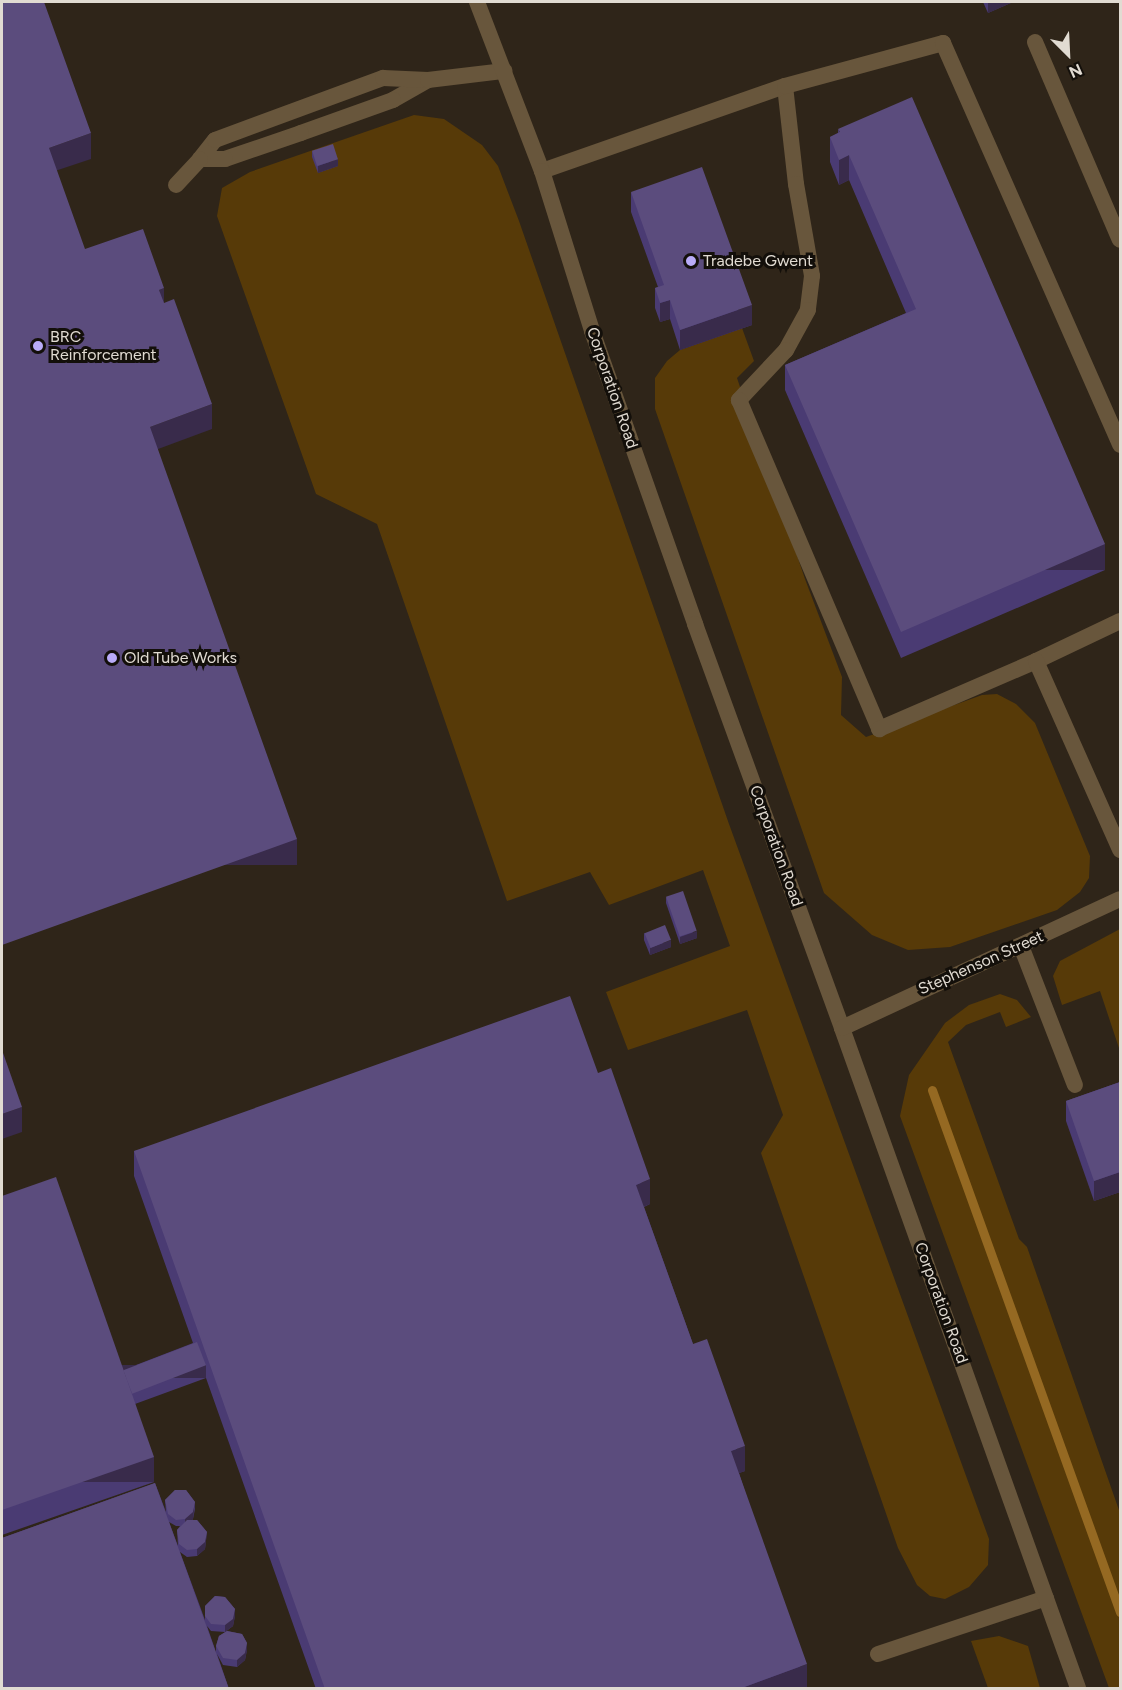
<!DOCTYPE html>
<style>
body{margin:0}
#map{position:relative;width:1122px;height:1690px;overflow:hidden;background:#2f2519;font-family:Figtree,sans-serif}
div>[style]{position:absolute}
.green>*{inset:0;background:#573a08}
.stream>*{height:9px;margin:-4.5px;padding:0 4.5px;transform-origin:4.5px;border-radius:4.5px;background:#956922}
.service>*{height:16px;margin:-8px;padding:0 8px;transform-origin:8px;border-radius:8px;background:#68563c}
.minor>*{height:16px;margin:-8px;padding:0 8px;transform-origin:8px;border-radius:8px;background:#68563c}
.tertiary>*{height:16px;margin:-8px;padding:0 8px;transform-origin:8px;border-radius:8px;background:#68563c}
.wall>*{inset:0;background:#4a3b73}
.shaded-wall>*{inset:0;background:#392b4b;transform-origin:0 0}
.building>*{inset:0;background:#5b4c7d;transform-origin:0 0}
.dots>*{width:16px;height:16px;translate:-50% -50%;box-sizing:border-box;border:3px solid #130f0a;border-radius:50%}
span{translate:-50% -50%;white-space:nowrap;text-align:center;line-height:1.15;-webkit-text-stroke:6px #130f0a;paint-order:stroke}
.poi-label{font-size:16px;color:#e1dbd2}
.left{translate:0 -50%;text-align:left}
.street-label{font-size:16px;color:#e1dbd2}
.frame{position:absolute;inset:0;border:3px solid #e1dbd2;pointer-events:none}
.north{position:absolute;left:1038px;top:24px;width:60px;height:60px;-webkit-text-stroke:4px #130f0a;paint-order:stroke;rotate:156deg;font-size:16px;font-weight:700;line-height:24px;text-align:center;color:#e1dbd2}
.north::after{content:'';display:block;margin:auto;width:21px;height:27px;background:#e1dbd2;clip-path:polygon(50% 0,100% 100%,50% 72%,0 100%)}
</style>
<div id="map">
<div class="green">
<div style="clip-path:polygon(414px 115px,444px 119px,482px 145px,498px 166px,519px 221px,729px 824px,989px 1539px,988px 1565px,969px 1587px,945px 1599px,930px 1596px,917px 1585px,898px 1548px,761px 1153px,783px 1115px,747px 1010px,628px 1050px,606px 992px,730px 946px,703px 870px,609px 905px,590px 872px,507px 901px,377px 524px,316px 494px,217px 216px,222px 188px,250px 172px)"></div>
<div style="clip-path:polygon(742px 328px,754px 361px,737px 378px,805px 579px,842px 677px,841px 715px,866px 737px,982px 695px,997px 694px,1016px 704px,1035px 723px,1090px 856px,1089px 878px,1080px 892px,1057px 910px,950px 947px,908px 950px,872px 935px,824px 893px,655px 409px,655px 378px,667px 361px,680px 350px)"></div>
<div style="clip-path:polygon(1120px 929px,1120px 1051px,1100px 991px,1062px 1005px,1053px 976px,1060px 961px)"></div>
<div style="clip-path:polygon(1000px 994px,1017px 1000px,1031px 1017px,1006px 1027px,1000px 1012px,966px 1025px,948px 1042px,1019px 1239px,1027px 1247px,1120px 1513px,1120px 1688px,1109px 1688px,900px 1116px,909px 1075px,945px 1023px,969px 1005px)"></div>
<div style="clip-path:polygon(999px 1636px,1028px 1646px,1040px 1688px,988px 1688px,971px 1641px)"></div>
</div>
<div class="stream">
<div style="left:932px;top:1090px;width:555px;rotate:70.19deg"></div>
</div>
<div class="service">
<div style="left:1035px;top:42px;width:215px;rotate:66.8deg"></div>
<div style="left:428px;top:80px;width:40px;rotate:150.3deg"></div>
<div style="left:393px;top:100px;width:98px;rotate:160.3deg"></div>
<div style="left:301px;top:133px;width:80px;rotate:161.1deg"></div>
<div style="left:225px;top:159px;width:25px;rotate:180deg"></div>
<div style="left:200px;top:159px;width:24px;rotate:-52deg"></div>
<div style="left:215px;top:140px;width:179px;rotate:-20.3deg"></div>
<div style="left:383px;top:78px;width:45px;rotate:2.5deg"></div>
<div style="left:428px;top:80px;width:77px;rotate:-6.8deg"></div>
<div style="left:785px;top:86px;width:99px;rotate:83.6deg"></div>
<div style="left:796px;top:184px;width:93px;rotate:80.1deg"></div>
<div style="left:812px;top:276px;width:34px;rotate:97deg"></div>
<div style="left:808px;top:310px;width:46px;rotate:118.8deg"></div>
<div style="left:786px;top:350px;width:69px;rotate:133.2deg"></div>
<div style="left:739px;top:400px;width:358px;rotate:66.9deg"></div>
<div style="left:879px;top:729px;width:171px;rotate:-23.4deg"></div>
<div style="left:542px;top:171px;width:257px;rotate:-19.3deg"></div>
<div style="left:785px;top:86px;width:164px;rotate:-15.2deg"></div>
<div style="left:943px;top:43px;width:439px;rotate:66.2deg"></div>
<div style="left:176px;top:185px;width:35px;rotate:-47deg"></div>
<div style="left:1120px;top:621px;width:93px;rotate:154.5deg"></div>
<div style="left:1036px;top:661px;width:207px;rotate:66deg"></div>
<div style="left:1021px;top:946px;width:149px;rotate:68.8deg"></div>
<div style="left:878px;top:1654px;width:177px;rotate:-18.4deg"></div>
</div>
<div class="minor">
<div style="left:477px;top:2px;width:181px;rotate:69deg"></div>
<div style="left:542px;top:171px;width:168px;rotate:72.6deg"></div>
<div style="left:592px;top:331px;width:311px;rotate:70.6deg"></div>
<div style="left:695px;top:624px;width:430px;rotate:70deg"></div>
</div>
<div class="tertiary">
<div style="left:1078px;top:1688px;width:701px;rotate:-109.68deg"></div>
<div style="left:842px;top:1028px;width:306px;rotate:-24.9deg"></div>
</div>
<div class="wall">
<div style="clip-path:polygon(983px 2px,1013px 2px,988px 13px)"></div>
<div style="clip-path:polygon(838px 129px,1105px 570px,901px 658px,785px 390px,785px 365px,906px 313px,849px 180px,839px 185px,830px 162px,830px 137px,838px 133px)"></div>
<div style="clip-path:polygon(312px 151px,338px 166px,318px 173px,312px 157px)"></div>
<div style="clip-path:polygon(631px 192px,752px 325px,680px 350px,670px 319px,660px 322px,655px 308px,655px 288px,658px 287px,631px 212px)"></div>
<div style="clip-path:polygon(666px 897px,697px 938px,680px 944px,666px 903px)"></div>
<div style="clip-path:polygon(644px 933px,671px 947px,650px 955px,644px 940px)"></div>
<div style="clip-path:polygon(598px 1073px,650px 1204px,644px 1207px,693px 1344px,745px 1471px,739px 1473px,807px 1689px,316px 1689px,206px 1378px,135px 1404px,154px 1482px,2px 1535px,2px 1196px,123px 1370px,193px 1343px,134px 1176px,134px 1151px)"></div>
<div style="clip-path:polygon(1120px 1082px,1120px 1192px,1094px 1201px,1066px 1121px,1066px 1101px)"></div>
<div style="clip-path:polygon(evenodd,155px 1483px,166px 1512px,165px 1500px,175px 1490px,186px 1490px,195px 1502px,195px 1509px,193px 1519px,192px 1520px,197px 1520px,207px 1532px,205px 1549px,197px 1556px,187px 1557px,180px 1552px,205px 1620px,205px 1606px,215px 1596px,225px 1597px,235px 1609px,235px 1616px,233px 1626px,225px 1632px,211px 1631px,207px 1626px,216px 1652px,216px 1646px,219px 1636px,227px 1631px,242px 1634px,247px 1643px,247px 1650px,245px 1660px,237px 1667px,223px 1665px,217px 1654px,229px 1689px,2px 1689px,2px 1538px,155px 1483px,169px 1522px,176px 1526px,180px 1526px,177px 1530px,178px 1546px,169px 1522px)"></div>
</div>
<div class="shaded-wall">
<div style="clip-path:polygon(988px 2px,1013px 2px,988px 13px)"></div>
<div style="clip-path:polygon(91px 133px,91px 159px,49px 173px,49px 148px)"></div>
<div style="clip-path:polygon(849px 155px,849px 180px,839px 185px,839px 160px)"></div>
<div style="clip-path:polygon(338px 159px,338px 166px,318px 173px,318px 166px)"></div>
<div style="clip-path:polygon(164px 288px,164px 314px,159px 290px)"></div>
<div style="clip-path:polygon(670px 300px,670px 319px,660px 322px,660px 303px)"></div>
<div style="clip-path:polygon(752px 305px,752px 325px,680px 350px,680px 330px)"></div>
<div style="clip-path:polygon(212px 404px,212px 429px,150px 452px,150px 427px)"></div>
<div style="left:1105px;top:544px;width:26px;height:222px;rotate:90deg"></div>
<div style="left:297px;top:839px;width:26px;height:313px;rotate:90deg"></div>
<div style="clip-path:polygon(697px 931px,697px 938px,680px 944px,680px 937px)"></div>
<div style="clip-path:polygon(671px 940px,671px 947px,650px 955px,650px 948px)"></div>
<div style="clip-path:polygon(22px 1107px,22px 1132px,2px 1139px,2px 1114px)"></div>
<div style="clip-path:polygon(1120px 1172px,1120px 1192px,1094px 1201px,1094px 1181px)"></div>
<div style="clip-path:polygon(650px 1179px,650px 1204px,636px 1210px,636px 1185px)"></div>
<div style="left:206px;top:1365px;width:13px;height:84px;rotate:90deg"></div>
<div style="clip-path:polygon(745px 1446px,745px 1471px,731px 1476px,731px 1451px)"></div>
<div style="left:154px;top:1457px;width:25px;height:161px;rotate:90deg"></div>
<div style="clip-path:polygon(195px 1502px,193px 1519px,185px 1526px,185px 1519px)"></div>
<div style="clip-path:polygon(207px 1532px,205px 1549px,197px 1556px,197px 1549px)"></div>
<div style="clip-path:polygon(235px 1609px,235px 1616px,233px 1626px,225px 1632px,225px 1625px)"></div>
<div style="clip-path:polygon(247px 1643px,247px 1650px,245px 1660px,237px 1667px,237px 1660px)"></div>
<div style="clip-path:polygon(807px 1664px,807px 1689px,739px 1689px)"></div>
</div>
<div class="building">
<div style="clip-path:polygon(2px 2px,44px 2px,91px 133px,49px 148px,85px 249px,143px 229px,164px 288px,159px 290px,164px 303px,174px 299px,212px 404px,150px 427px,297px 839px,2px 945px)"></div>
<div style="clip-path:polygon(912px 97px,1105px 544px,901px 632px,785px 365px,916px 309px,849px 155px,839px 160px,830px 137px,840px 132px,838px 129px)"></div>
<div style="left:333px;top:144px;width:16px;height:22px;rotate:72deg"></div>
<div style="clip-path:polygon(702px 167px,752px 305px,680px 330px,670px 300px,660px 303px,655px 288px,664px 285px,631px 192px)"></div>
<div style="left:683px;top:891px;width:42px;height:18px;rotate:71deg"></div>
<div style="left:665px;top:925px;width:16px;height:22px;rotate:68deg"></div>
<div style="clip-path:polygon(570px 996px,598px 1073px,611px 1068px,650px 1179px,636px 1185px,693px 1344px,707px 1339px,745px 1446px,731px 1451px,807px 1664px,739px 1689px,325px 1689px,134px 1151px)"></div>
<div style="clip-path:polygon(2px 1050px,22px 1107px,2px 1114px)"></div>
<div style="clip-path:polygon(1120px 1082px,1120px 1172px,1094px 1181px,1066px 1101px)"></div>
<div style="clip-path:polygon(56px 1177px,154px 1457px,2px 1510px,2px 1196px)"></div>
<div style="left:197px;top:1342px;width:25px;height:79px;rotate:69deg"></div>
<div style="clip-path:polygon(155px 1483px,229px 1689px,2px 1689px,2px 1538px)"></div>
<div style="clip-path:polygon(175px 1490px,186px 1490px,195px 1502px,193px 1512px,185px 1519px,176px 1520px,168px 1514px,165px 1500px)"></div>
<div style="clip-path:polygon(187px 1520px,197px 1520px,207px 1532px,205px 1542px,197px 1549px,187px 1550px,179px 1544px,177px 1530px)"></div>
<div style="clip-path:polygon(215px 1596px,225px 1597px,235px 1609px,233px 1619px,225px 1625px,211px 1624px,205px 1616px,205px 1606px)"></div>
<div style="clip-path:polygon(227px 1631px,242px 1634px,247px 1643px,245px 1653px,237px 1660px,223px 1658px,216px 1646px,219px 1636px)"></div>
</div>
<div class="dots">
<div style="left:691px;top:261px;background:#b9abf7"></div>
<div style="left:38px;top:346px;background:#b9abf7"></div>
<div style="left:112px;top:658px;background:#b9abf7"></div>
</div>
<div class="poi-label">
<span class="left" style="left:703px;top:261px">Tradebe Gwent</span>
<span class="left" style="left:50px;top:346px">BRC<br>Reinforcement</span>
<span class="left" style="left:124px;top:658px">Old Tube Works</span>
</div>
<div class="street-label">
<span style="left:612px;top:388px;rotate:71deg">Corporation Road</span>
<span style="left:776px;top:846px;rotate:70deg">Corporation Road</span>
<span style="left:981px;top:963px;rotate:-24deg">Stephenson Street</span>
<span style="left:941px;top:1303px;rotate:70deg">Corporation Road</span>
</div>
<div class="frame"></div>
<div class="north">N</div>
</div>
